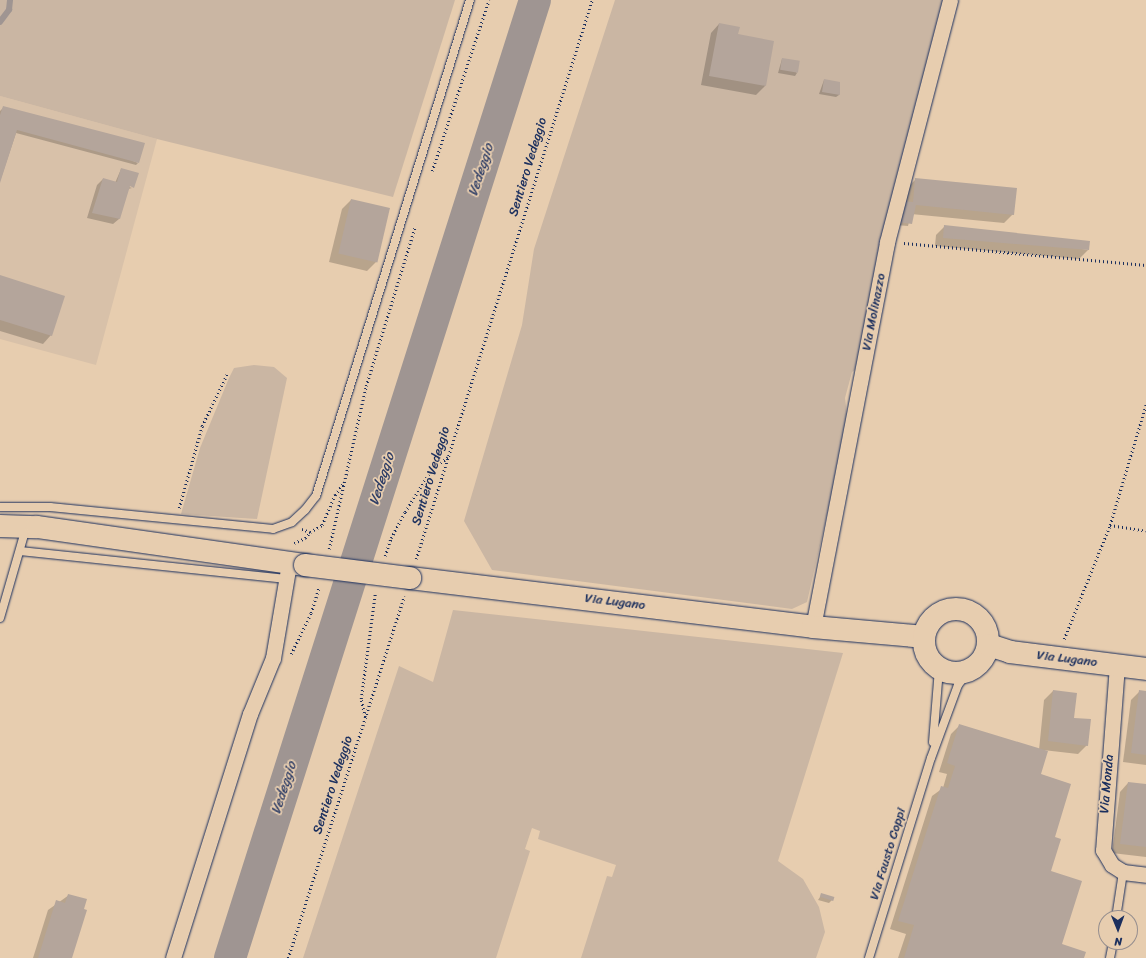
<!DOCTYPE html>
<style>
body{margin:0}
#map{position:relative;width:1146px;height:958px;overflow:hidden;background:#e7cdaf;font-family:Sriracha,sans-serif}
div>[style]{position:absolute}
.built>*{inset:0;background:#d8c1a9}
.green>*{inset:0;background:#cab6a3}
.shadow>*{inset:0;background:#0003}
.stream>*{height:5.5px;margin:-2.75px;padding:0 2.75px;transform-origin:2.75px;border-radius:2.75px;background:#9f9592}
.river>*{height:32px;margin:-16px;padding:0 16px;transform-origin:16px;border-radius:16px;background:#9f9592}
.building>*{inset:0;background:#b4a59b;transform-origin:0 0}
.path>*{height:2.5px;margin-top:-1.25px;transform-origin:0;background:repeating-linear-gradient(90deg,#1b2f5e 0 1px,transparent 0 4px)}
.roads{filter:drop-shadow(0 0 1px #1b2f5e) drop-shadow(0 0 1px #1b2f5e)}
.lane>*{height:8px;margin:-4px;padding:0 4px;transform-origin:4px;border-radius:4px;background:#e7cdaf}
.street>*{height:15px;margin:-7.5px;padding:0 7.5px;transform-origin:7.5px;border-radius:7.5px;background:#e7cdaf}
.secondary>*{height:22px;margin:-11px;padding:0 11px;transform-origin:11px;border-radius:11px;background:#e7cdaf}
.secondary>.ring{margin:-11px;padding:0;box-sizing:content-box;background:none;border:22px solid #e7cdaf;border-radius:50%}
.bridges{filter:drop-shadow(0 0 1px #1b2f5e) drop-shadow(0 0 1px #1b2f5e)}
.secondary-bridge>*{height:22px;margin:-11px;padding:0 11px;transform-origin:11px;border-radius:11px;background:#e7cdaf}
span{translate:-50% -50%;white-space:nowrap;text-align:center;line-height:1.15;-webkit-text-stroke:3.5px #e7cdaf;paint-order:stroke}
.street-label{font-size:13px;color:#1b2f5e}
.water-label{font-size:14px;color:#2f3e66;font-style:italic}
.north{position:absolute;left:1098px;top:910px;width:40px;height:40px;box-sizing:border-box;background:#e7cdaf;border:1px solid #958e8f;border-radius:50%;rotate:179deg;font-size:11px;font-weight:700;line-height:16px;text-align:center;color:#1b2f5e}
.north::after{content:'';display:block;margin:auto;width:14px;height:18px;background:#1b2f5e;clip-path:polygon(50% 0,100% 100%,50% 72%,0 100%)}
</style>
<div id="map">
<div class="built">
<div style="clip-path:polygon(0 96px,157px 139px,96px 365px,0 339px)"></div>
</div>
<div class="green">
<div style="clip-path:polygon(0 0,455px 0,393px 197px,157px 139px,0 96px)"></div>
<div style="clip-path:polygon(615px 0,944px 0,855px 370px,852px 372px,845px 398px,848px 423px,807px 602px,792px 609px,492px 570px,464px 521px,522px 325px,534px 249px)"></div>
<div style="clip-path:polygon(254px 365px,274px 367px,287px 378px,257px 519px,181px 514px,200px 448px,229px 378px,234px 368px)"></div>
<div style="clip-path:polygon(453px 610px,843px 653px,778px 861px,803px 879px,819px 907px,825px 932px,816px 958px,581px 958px,607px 876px,612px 877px,616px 865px,538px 839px,540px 831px,532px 828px,525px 849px,530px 851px,496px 958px,303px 958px,399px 666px,433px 682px)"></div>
</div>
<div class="shadow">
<div style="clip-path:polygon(719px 24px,737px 35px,773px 42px,765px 86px,756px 95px,701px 85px,711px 33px)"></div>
<div style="clip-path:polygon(782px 59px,797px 73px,795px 76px,778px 73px)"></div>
<div style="clip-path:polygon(824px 80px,839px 83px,839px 95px,836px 97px,819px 94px)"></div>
<div style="clip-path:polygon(3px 108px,138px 163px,136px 165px,16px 133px,0 181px,0 111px)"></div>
<div style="clip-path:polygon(121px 169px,129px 187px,132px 188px,128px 189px,119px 219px,113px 224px,87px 218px,97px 185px,103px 179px,115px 183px)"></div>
<div style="clip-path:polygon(916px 179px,1013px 214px,1004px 223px,911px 214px,908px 226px,896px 225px,905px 202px,907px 188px)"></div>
<div style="clip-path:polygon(351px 200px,376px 262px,367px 271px,329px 262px,342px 209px)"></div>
<div style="clip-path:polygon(945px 226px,1088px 250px,1079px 259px,935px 246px,936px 235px)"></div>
<div style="clip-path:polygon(0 276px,51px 335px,43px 344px,0 331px)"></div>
<div style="clip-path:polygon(1053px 691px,1073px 718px,1087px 745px,1078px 754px,1043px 750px,1039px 775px,1053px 838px,1050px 872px,1061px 945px,1083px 958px,898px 958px,906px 934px,890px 929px,932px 796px,943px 788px,947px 774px,939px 772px,951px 734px,960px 725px,1039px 750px,1044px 700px)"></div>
<div style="clip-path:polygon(1140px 691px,1146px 692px,1146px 765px,1123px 762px,1131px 700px)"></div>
<div style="clip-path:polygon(1128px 783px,1146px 785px,1146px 857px,1112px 853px,1120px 792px)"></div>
<div style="clip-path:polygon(822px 894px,832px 900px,829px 903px,818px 900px)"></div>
<div style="clip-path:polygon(69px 895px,71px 958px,33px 958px,48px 910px)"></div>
</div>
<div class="stream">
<div style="left:0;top:22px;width:15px;rotate:-53deg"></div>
<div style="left:9px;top:10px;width:10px;rotate:-84deg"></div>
</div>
<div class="river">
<div style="left:230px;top:958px;width:1005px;rotate:-72.34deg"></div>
</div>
<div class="building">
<div style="clip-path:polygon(719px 23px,740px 27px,738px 34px,774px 41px,766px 86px,709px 76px)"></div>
<div style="left:782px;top:58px;width:18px;height:12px;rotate:9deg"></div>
<div style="clip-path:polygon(824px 79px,840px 82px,840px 95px,822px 92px)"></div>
<div style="clip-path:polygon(3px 106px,145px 143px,139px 163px,17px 130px,0 183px,0 115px)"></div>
<div style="clip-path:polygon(121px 168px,139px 173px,134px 188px,130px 186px,120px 219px,92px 213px,103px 178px,117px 182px)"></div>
<div style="clip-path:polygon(915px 178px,1017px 188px,1014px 215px,916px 205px,912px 224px,898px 222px,902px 201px,913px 202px)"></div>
<div style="left:351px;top:199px;width:40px;height:56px;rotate:13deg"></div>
<div style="clip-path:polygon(944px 225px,1090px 241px,1089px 250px,943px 238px)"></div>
<div style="clip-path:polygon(0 275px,65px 296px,52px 336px,0 320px)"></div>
<div style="clip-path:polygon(1053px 690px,1077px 693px,1074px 718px,1091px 719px,1088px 746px,1048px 741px)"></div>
<div style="clip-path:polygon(1139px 690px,1146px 691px,1146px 755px,1131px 753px)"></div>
<div style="clip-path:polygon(959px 724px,1048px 751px,1041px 774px,1071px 784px,1055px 837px,1061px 839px,1051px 871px,1082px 881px,1062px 944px,1086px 952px,1084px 958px,904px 958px,914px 925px,898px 921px,941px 786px,948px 788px,955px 766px,947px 763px)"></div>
<div style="clip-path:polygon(1128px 782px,1146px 784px,1146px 847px,1120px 844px)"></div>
<div style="left:821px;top:893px;width:14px;height:4px;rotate:17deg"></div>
<div style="clip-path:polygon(68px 894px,87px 899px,84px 909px,87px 910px,72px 958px,38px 958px,56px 900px,65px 903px)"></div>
</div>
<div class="path">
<div style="left:432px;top:171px;width:180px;rotate:-71.6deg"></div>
<div style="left:904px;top:243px;width:243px;rotate:5.2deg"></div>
<div style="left:179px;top:508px;width:85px;rotate:-74.3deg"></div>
<div style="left:202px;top:426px;width:58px;rotate:-64.3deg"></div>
<div style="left:1110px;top:525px;width:36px;rotate:9deg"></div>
<div style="left:302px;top:529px;width:9px;rotate:21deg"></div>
<div style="left:310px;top:532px;width:14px;rotate:-30deg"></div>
<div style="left:322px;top:525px;width:33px;rotate:-67deg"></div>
<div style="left:335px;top:495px;width:16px;rotate:-55deg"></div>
<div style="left:294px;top:543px;width:12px;rotate:-24deg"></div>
<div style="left:305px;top:538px;width:8px;rotate:-50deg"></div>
<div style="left:329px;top:549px;width:167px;rotate:-77.2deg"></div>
<div style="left:366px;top:386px;width:166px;rotate:-72.9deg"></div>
<div style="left:385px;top:556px;width:19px;rotate:-72deg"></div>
<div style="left:391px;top:538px;width:30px;rotate:-62deg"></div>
<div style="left:405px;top:512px;width:49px;rotate:-58.2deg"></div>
<div style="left:431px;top:470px;width:21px;rotate:-37deg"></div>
<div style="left:416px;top:559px;width:586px;rotate:-72.52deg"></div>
<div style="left:1064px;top:639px;width:123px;rotate:-68deg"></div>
<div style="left:1110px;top:525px;width:126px;rotate:-73.4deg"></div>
<div style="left:291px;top:654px;width:46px;rotate:-64deg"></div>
<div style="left:311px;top:613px;width:27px;rotate:-73deg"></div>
<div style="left:365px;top:717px;width:18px;rotate:-103deg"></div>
<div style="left:361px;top:699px;width:106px;rotate:-82.4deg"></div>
<div style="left:288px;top:958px;width:380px;rotate:-72.2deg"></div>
</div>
<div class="roads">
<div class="lane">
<div style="left:0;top:507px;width:50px"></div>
<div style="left:50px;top:507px;width:224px;rotate:5.6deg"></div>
<div style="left:273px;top:529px;width:20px;rotate:-20deg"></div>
<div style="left:292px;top:522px;width:18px;rotate:-43deg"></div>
<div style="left:305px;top:510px;width:18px;rotate:-52deg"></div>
<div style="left:316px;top:496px;width:519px;rotate:-72.75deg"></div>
<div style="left:20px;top:551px;width:268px;rotate:6deg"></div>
<div style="left:0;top:618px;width:94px;rotate:-73.9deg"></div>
<div style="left:933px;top:742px;width:73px;rotate:-85.3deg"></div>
<div style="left:1116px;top:918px;width:47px;rotate:-81.3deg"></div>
<div style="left:869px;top:958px;width:209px;rotate:-72.8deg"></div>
<div style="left:931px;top:758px;width:78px;rotate:-69.7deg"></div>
<div style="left:958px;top:685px;width:18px;rotate:-52deg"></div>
<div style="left:1110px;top:958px;width:16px;rotate:-79deg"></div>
</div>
<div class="street">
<div style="left:813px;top:627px;width:392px;rotate:-79.1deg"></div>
<div style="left:887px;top:242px;width:250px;rotate:-75.4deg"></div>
<div style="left:1117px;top:665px;width:186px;rotate:94.3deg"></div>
<div style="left:1103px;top:850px;width:17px;rotate:59deg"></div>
<div style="left:1112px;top:865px;width:13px;rotate:32deg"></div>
<div style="left:1123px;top:872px;width:23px;rotate:7deg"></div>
<div style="left:173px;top:958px;width:256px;rotate:-72.5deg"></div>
<div style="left:250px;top:714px;width:61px;rotate:-67.7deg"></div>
<div style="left:273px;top:658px;width:96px;rotate:-80.4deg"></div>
</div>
<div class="secondary">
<div style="left:0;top:526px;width:37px;rotate:2deg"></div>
<div style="left:37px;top:527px;width:271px;rotate:8.1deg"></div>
<div style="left:410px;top:578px;width:406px;rotate:6.9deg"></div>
<div style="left:813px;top:627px;width:111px;rotate:5.1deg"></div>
<div class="ring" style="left:924px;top:609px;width:42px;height:42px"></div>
<div style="left:989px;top:645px;width:22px;rotate:18deg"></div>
<div style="left:1010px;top:652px;width:137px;rotate:7.1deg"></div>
</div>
</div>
<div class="bridges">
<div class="secondary-bridge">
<div style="left:305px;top:565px;width:106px;rotate:7.1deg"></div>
</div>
</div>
<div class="street-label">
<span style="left:528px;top:167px;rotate:-73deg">Sentiero Vedeggio</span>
<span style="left:874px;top:312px;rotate:-79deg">Via Molinazzo</span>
<span style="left:431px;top:476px;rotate:-73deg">Sentiero Vedeggio</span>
<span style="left:615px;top:602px;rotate:7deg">Via Lugano</span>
<span style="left:1067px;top:659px;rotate:7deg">Via Lugano</span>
<span style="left:1107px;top:784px;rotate:-85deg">Via Monda</span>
<span style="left:333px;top:785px;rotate:-72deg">Sentiero Vedeggio</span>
<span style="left:888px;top:854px;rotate:-73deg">Via Fausto Coppi</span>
</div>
<div class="water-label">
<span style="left:481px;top:170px;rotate:-72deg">Vedeggio</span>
<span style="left:382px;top:479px;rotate:-72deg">Vedeggio</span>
<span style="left:284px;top:788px;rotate:-72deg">Vedeggio</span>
</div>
<div class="north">N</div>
</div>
